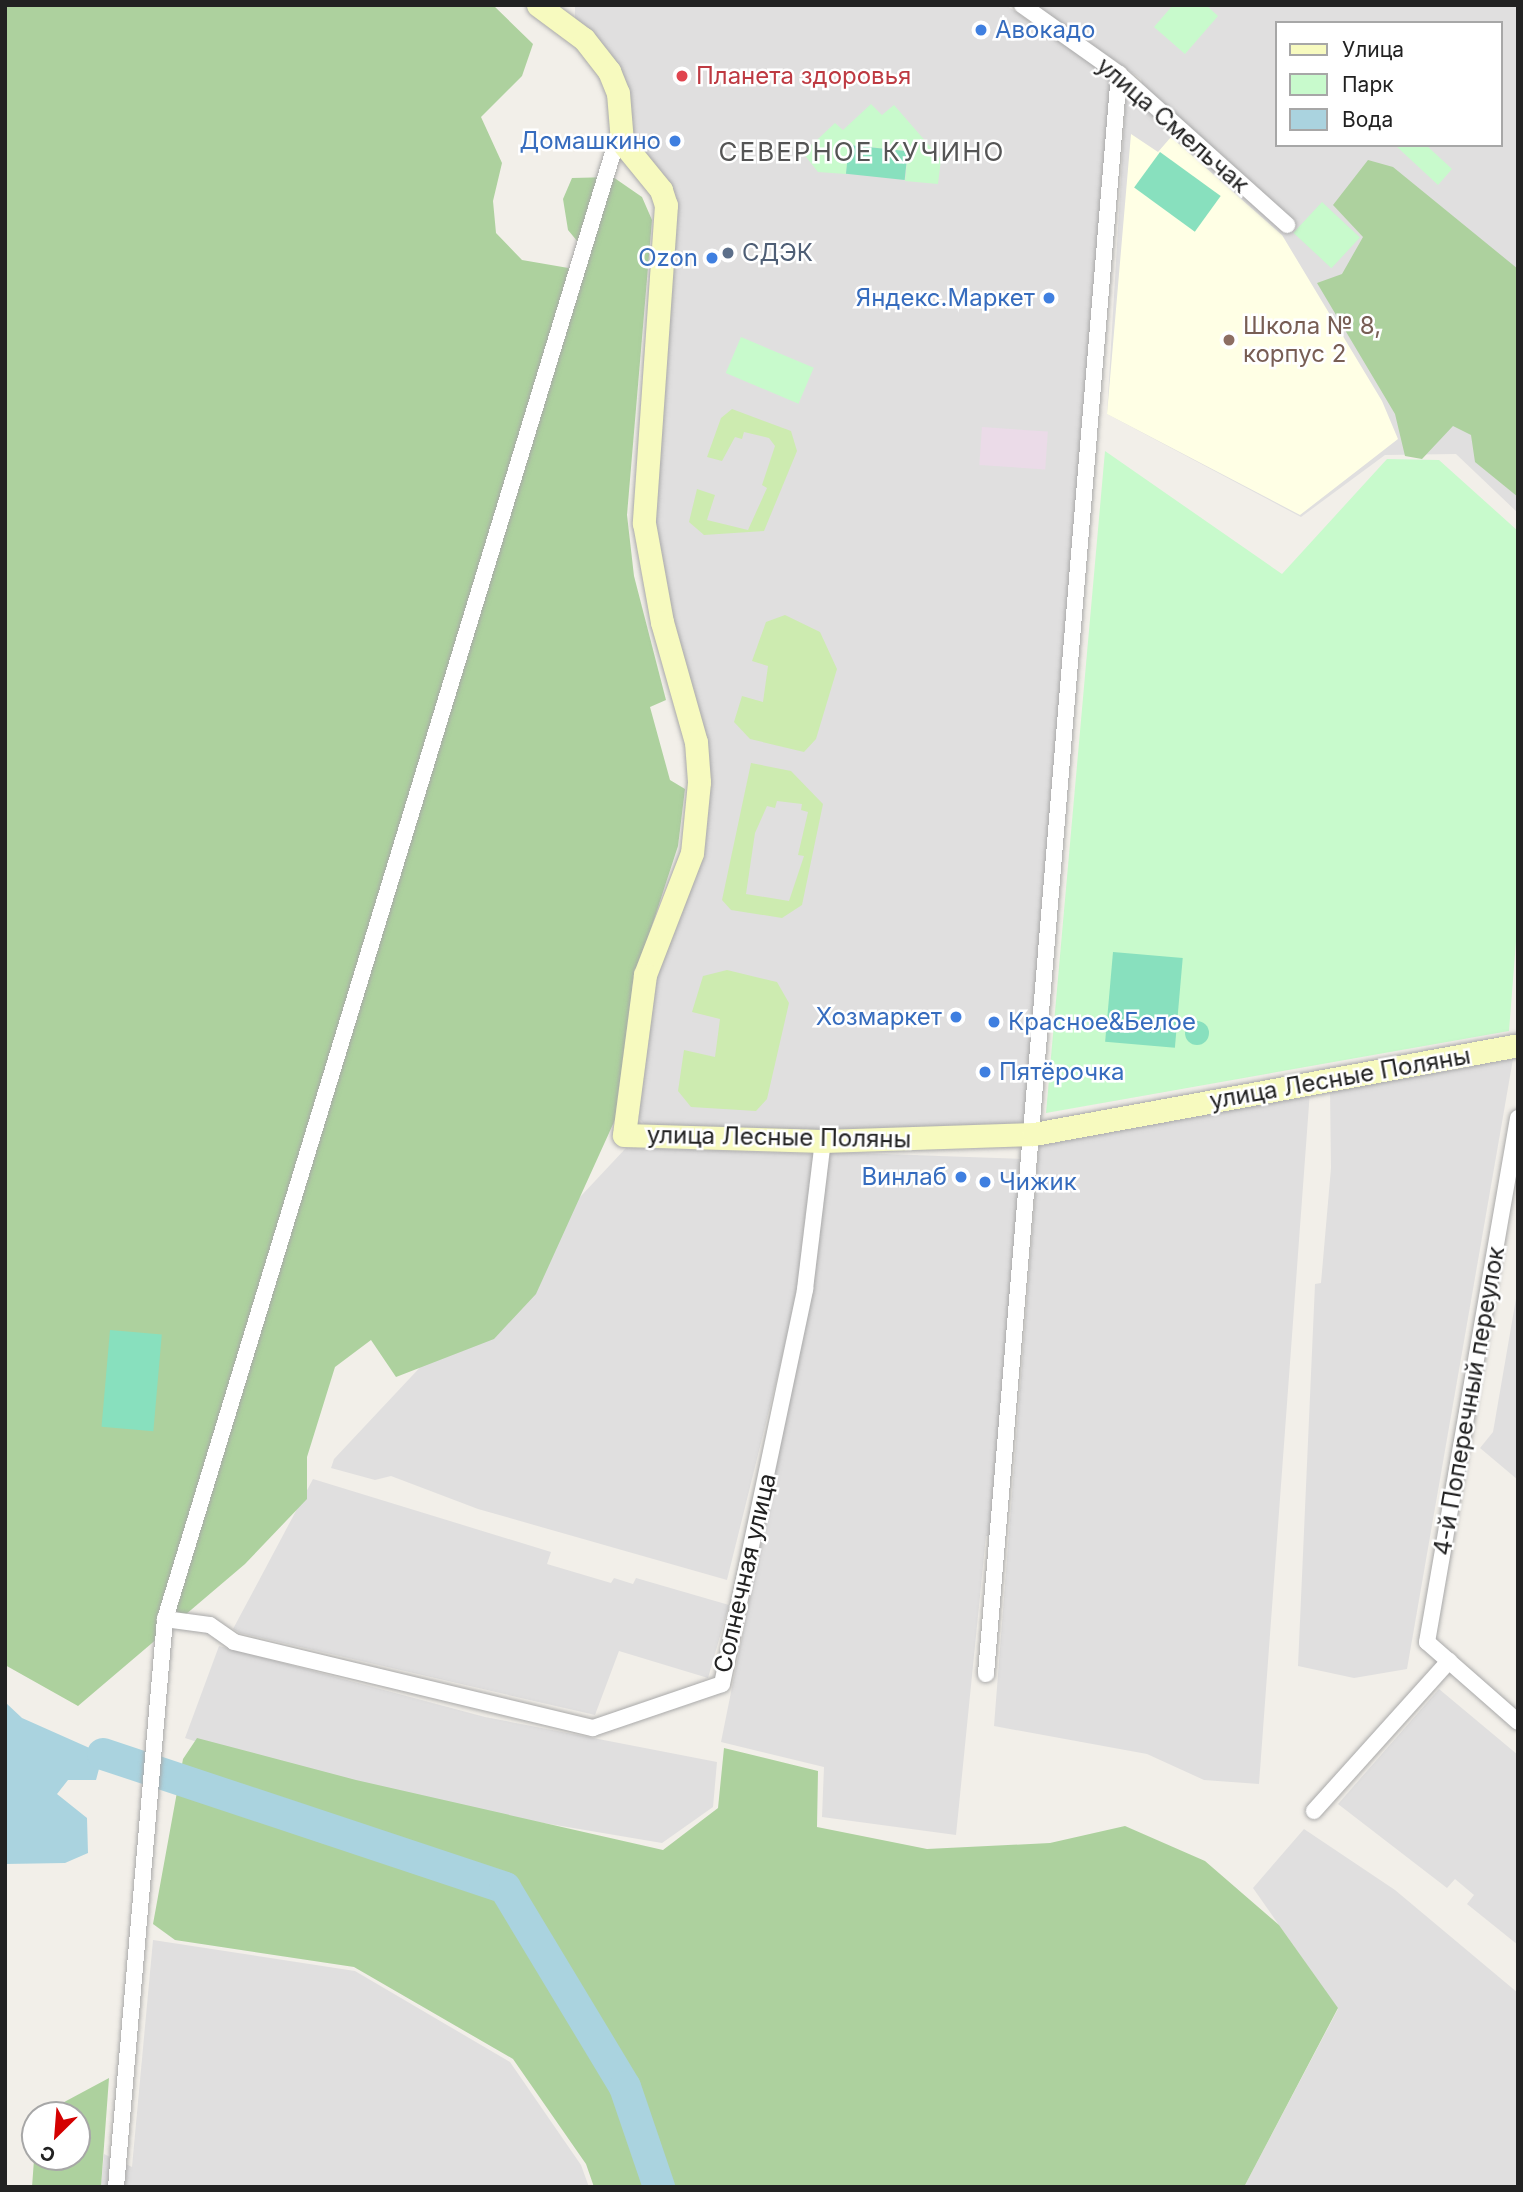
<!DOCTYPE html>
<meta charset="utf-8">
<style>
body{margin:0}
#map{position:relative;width:1523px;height:2192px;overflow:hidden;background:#f2efe9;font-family:Inter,sans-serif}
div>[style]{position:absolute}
.residential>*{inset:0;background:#e0dfdf}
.industrial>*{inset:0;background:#ebdbe8;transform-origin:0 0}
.education>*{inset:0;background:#ffffe5}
.grass>*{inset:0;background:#cdebb0}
.forest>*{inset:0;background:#add19e}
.park>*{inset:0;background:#c8facc;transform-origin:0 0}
.pitch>*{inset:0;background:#88e0be;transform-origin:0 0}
.round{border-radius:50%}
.water>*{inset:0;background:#aad3df}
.river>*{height:32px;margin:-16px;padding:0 16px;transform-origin:16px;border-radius:16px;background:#aad3df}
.roads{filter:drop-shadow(0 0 2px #a9a9a9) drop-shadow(0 0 2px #a9a9a9)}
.street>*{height:16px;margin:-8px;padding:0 8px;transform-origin:8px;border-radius:8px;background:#fff}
.secondary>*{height:23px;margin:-11.5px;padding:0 11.5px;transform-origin:11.5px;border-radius:11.5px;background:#f7fabf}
.dots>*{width:19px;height:19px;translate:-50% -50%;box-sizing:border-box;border:4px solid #fff;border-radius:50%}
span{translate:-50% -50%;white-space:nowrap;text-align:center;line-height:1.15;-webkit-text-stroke:5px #fff;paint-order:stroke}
.shop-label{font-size:24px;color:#366cbe}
.left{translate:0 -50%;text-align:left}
.right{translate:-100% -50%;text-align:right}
.health-label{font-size:24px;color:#be3a42}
.street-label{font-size:24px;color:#222}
.service-label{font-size:24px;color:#4e5e75}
.education-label{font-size:24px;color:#785e54}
.neighbourhood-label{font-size:26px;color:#555;letter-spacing:2px}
.frame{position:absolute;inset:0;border:7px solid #222;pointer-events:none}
.legend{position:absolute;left:1275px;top:21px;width:228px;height:126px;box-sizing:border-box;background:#fff;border:2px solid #a7a7a7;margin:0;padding:9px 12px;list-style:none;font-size:21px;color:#222}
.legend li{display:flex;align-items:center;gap:14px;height:35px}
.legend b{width:35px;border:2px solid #a7a7a7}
.north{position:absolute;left:21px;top:2101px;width:70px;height:70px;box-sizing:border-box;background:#fff;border:2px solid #a7a7a7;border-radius:50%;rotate:205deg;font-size:19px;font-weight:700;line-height:28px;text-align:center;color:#222}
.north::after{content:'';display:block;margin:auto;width:24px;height:32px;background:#d40000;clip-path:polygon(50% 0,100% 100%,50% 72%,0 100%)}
</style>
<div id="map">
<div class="residential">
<div style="clip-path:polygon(575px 5px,1006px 5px,1108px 75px,1112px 83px,1025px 1126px,805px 1134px,644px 1124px,637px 1116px,649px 994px,694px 874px,680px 661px,653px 540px,674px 215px,575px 17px)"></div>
<div style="clip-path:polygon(evenodd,1036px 5px,1518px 5px,1518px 513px,1456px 454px,1385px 455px,1301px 517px,1107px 414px,1126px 93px,1142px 85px,1141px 79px,1036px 5px,1276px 23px,1500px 23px,1500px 145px,1276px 145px,1276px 23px)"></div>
<div style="clip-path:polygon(1513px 1059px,1407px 1669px,1354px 1678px,1298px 1666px,1315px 1284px,1321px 1283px,1331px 1168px,1330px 1090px)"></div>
<div style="clip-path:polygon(1310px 1091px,1259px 1784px,1204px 1780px,1147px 1754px,994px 1726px,1039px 1146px)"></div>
<div style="clip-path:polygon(626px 1148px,816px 1154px,797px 1297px,727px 1580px,478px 1509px,391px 1476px,375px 1480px,331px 1468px,334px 1459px)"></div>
<div style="clip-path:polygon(828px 1152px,1023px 1159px,994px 1537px,986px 1536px,956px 1835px,822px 1817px,824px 1767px,721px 1742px,814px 1279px)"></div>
<div style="clip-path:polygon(1518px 1287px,1518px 1480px,1480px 1448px,1493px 1432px)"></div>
<div style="clip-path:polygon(313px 1479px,551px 1552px,547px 1564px,611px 1583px,614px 1578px,633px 1584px,636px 1578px,729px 1605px,708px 1678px,619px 1651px,595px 1715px,240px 1633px,233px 1629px)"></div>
<div style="clip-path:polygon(219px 1646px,485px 1717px,717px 1762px,713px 1807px,662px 1843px,467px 1810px,289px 1772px,185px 1738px)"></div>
<div style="clip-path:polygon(1439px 1689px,1518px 1755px,1518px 1945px,1467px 1904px,1474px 1895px,1455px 1879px,1447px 1888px,1338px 1804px)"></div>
<div style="clip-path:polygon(1304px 1829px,1395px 1890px,1518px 1993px,1518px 2187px,1244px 2187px,1338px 2009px,1253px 1888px)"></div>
<div style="clip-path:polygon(153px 1940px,355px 1971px,510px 2062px,581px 2165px,589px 2187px,101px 2187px,104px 2154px,132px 2167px)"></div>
</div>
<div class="industrial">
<div style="left:982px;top:427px;width:66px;height:38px;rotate:4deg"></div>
</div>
<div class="education">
<div style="clip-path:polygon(1131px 134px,1158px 152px,1171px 137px,1282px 235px,1382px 401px,1398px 439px,1300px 515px,1107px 414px)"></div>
</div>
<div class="grass">
<div style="clip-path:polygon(732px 409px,791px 431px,797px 451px,764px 531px,704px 535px,689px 522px,697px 489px,715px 495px,707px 520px,748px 530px,767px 488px,762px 485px,775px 446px,769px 438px,744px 432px,742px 439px,735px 437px,722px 461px,707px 457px,721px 418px)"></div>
<div style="clip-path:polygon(785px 615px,820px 632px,837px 669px,816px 739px,804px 752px,750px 739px,734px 722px,742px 696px,763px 702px,768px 666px,752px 661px,766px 622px)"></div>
<div style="clip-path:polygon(evenodd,751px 763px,791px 771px,823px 804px,802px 905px,782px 918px,731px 910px,722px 900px,751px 763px,777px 801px,802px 804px,801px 810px,808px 812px,798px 855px,804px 856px,789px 901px,746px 894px,755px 833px,767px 806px,775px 808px,777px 801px)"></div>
<div style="clip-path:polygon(727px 970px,777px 982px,789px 1003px,767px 1099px,756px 1111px,691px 1107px,678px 1091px,684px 1050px,715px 1057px,720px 1019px,692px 1012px,703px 976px)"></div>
</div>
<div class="forest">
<div style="clip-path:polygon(5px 5px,493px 5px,533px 44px,522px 76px,481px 117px,502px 163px,493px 201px,496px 233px,522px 260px,580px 270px,587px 253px,568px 230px,563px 199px,572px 178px,613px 177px,642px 197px,652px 220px,627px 515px,634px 576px,666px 700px,650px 707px,670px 780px,685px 789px,678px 846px,632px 987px,634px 1025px,619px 1111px,536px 1294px,494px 1339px,396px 1377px,371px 1340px,335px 1367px,307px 1457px,307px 1499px,245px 1564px,78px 1706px,5px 1665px)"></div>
<div style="clip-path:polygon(1368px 160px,1393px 167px,1518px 269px,1518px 497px,1475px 462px,1471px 435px,1453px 426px,1422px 459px,1405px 456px,1395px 414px,1317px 283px,1342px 274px,1363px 237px,1333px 205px)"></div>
<div style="clip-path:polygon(197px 1738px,356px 1780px,663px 1850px,718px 1808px,724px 1748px,818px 1771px,817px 1827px,927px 1849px,1050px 1843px,1125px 1826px,1205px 1861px,1279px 1925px,1338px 2008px,1244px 2187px,594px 2187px,586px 2164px,513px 2059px,354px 1967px,175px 1940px,153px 1924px,183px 1759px)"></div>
<div style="clip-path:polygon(109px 2078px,101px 2187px,32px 2187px,35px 2146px,35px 2157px,77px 2157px,77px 2115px,40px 2115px)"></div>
</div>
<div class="park">
<div style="clip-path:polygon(1173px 5px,1206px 5px,1218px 16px,1185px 54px,1154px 27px)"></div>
<div style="clip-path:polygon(871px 104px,882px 115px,894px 105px,941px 159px,938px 184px,905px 181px,908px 151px,849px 145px,846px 174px,818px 172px,803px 153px,835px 123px,843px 130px)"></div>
<div style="clip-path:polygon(1395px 145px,1426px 145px,1452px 169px,1438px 185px)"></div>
<div style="left:1322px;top:202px;width:52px;height:42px;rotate:43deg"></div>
<div style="left:741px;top:337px;width:79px;height:39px;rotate:23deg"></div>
<div style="clip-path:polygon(1105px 451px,1282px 574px,1387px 459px,1439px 460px,1518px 531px,1518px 916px,1509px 1031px,1046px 1113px)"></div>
</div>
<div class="pitch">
<div style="left:849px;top:145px;width:59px;height:29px;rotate:6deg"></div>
<div style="left:1160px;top:152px;width:75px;height:44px;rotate:36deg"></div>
<div style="left:1113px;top:952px;width:70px;height:90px;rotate:5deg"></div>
<div class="round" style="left:1185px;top:1021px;width:24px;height:24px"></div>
<div style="left:110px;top:1330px;width:52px;height:97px;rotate:5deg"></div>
</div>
<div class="water">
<div style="clip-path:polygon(5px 1702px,22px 1718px,103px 1754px,96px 1780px,68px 1780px,57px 1794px,87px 1818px,88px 1853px,65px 1863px,5px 1864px)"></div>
</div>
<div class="river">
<div style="left:103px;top:1754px;width:424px;rotate:18.4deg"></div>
<div style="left:505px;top:1888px;width:232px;rotate:58.9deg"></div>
<div style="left:625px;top:2087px;width:106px;rotate:71.2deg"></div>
</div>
<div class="roads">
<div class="street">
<div style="left:1022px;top:5px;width:119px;rotate:35.4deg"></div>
<div style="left:1119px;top:74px;width:226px;rotate:41.9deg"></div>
<div style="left:1518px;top:1118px;width:532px;rotate:99.85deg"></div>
<div style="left:1427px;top:1642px;width:121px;rotate:41.3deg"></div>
<div style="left:165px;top:1619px;width:45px;rotate:7.6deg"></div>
<div style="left:210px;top:1625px;width:29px;rotate:35deg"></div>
<div style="left:234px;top:1642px;width:369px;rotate:13.5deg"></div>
<div style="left:593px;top:1728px;width:136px;rotate:-18.8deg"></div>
<div style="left:722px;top:1684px;width:404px;rotate:-78.1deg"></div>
<div style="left:805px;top:1289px;width:149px;rotate:-83.1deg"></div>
<div style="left:986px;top:1674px;width:1606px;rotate:-85.25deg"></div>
<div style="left:1314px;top:1811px;width:202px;rotate:-48deg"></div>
<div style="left:116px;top:2187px;width:570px;rotate:-85.07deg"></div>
<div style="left:165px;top:1619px;width:1554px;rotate:-73.01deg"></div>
</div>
<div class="secondary">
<div style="left:538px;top:5px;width:57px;rotate:36.5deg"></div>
<div style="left:584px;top:39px;width:41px;rotate:52deg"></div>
<div style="left:609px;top:71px;width:24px;rotate:68deg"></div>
<div style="left:618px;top:93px;width:49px;rotate:85.3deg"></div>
<div style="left:622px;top:142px;width:62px;rotate:50.9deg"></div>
<div style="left:661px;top:190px;width:16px;rotate:72deg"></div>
<div style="left:666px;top:205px;width:319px;rotate:94deg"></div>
<div style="left:644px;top:523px;width:101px;rotate:79.7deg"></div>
<div style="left:662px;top:622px;width:125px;rotate:74.2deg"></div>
<div style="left:696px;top:742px;width:40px;rotate:85.7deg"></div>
<div style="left:699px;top:782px;width:71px;rotate:95.6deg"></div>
<div style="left:692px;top:853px;width:131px;rotate:111.1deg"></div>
<div style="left:645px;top:975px;width:161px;rotate:97.5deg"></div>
<div style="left:624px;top:1135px;width:199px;rotate:1.7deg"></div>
<div style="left:823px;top:1141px;width:211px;rotate:-1.9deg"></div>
<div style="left:1034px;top:1134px;width:492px;rotate:-10.4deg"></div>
</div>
</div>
<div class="dots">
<div style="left:981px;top:30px;background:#3f7fe0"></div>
<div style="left:682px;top:76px;background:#e0444e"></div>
<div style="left:675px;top:141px;background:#3f7fe0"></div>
<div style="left:728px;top:253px;background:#5c6f8a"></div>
<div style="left:712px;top:258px;background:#3f7fe0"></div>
<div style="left:1049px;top:298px;background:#3f7fe0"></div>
<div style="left:1229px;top:340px;background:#8d6e63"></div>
<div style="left:956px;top:1017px;background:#3f7fe0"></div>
<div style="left:994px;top:1022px;background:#3f7fe0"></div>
<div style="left:985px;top:1072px;background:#3f7fe0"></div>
<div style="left:961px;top:1177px;background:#3f7fe0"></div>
<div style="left:985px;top:1182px;background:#3f7fe0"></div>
</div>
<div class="shop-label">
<span class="left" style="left:995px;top:30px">Авокадо</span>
<span class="right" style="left:661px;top:141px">Домашкино</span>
<span class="right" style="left:698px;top:258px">Ozon</span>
<span class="right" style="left:1035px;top:298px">Яндекс.Маркет</span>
<span class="right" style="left:942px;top:1017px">Хозмаркет</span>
<span class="left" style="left:1008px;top:1022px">Красное&amp;Белое</span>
<span class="left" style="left:999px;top:1072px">Пятёрочка</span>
<span class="right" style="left:947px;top:1177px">Винлаб</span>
<span class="left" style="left:999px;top:1182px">Чижик</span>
</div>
<div class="health-label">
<span class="left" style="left:696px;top:76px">Планета здоровья</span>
</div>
<div class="street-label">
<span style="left:1173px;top:125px;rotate:41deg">улица Смельчак</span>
<span style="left:1340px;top:1078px;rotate:-10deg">улица Лесные Поляны</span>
<span style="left:779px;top:1137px;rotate:1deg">улица Лесные Поляны</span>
<span style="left:1469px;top:1401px;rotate:-80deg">4-й Поперечный переулок</span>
<span style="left:745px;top:1573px;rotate:-77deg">Солнечная улица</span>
</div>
<div class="service-label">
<span class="left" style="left:742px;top:253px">СДЭК</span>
</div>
<div class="education-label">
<span class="left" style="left:1243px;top:340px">Школа № 8,<br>корпус 2</span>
</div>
<div class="neighbourhood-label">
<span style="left:862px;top:152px">СЕВЕРНОЕ КУЧИНО</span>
</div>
<div class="frame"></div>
<ul class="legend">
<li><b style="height:9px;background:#f7fabf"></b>Улица</li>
<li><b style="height:19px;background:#c8facc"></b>Парк</li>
<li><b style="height:19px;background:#aad3df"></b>Вода</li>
</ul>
<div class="north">С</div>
</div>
